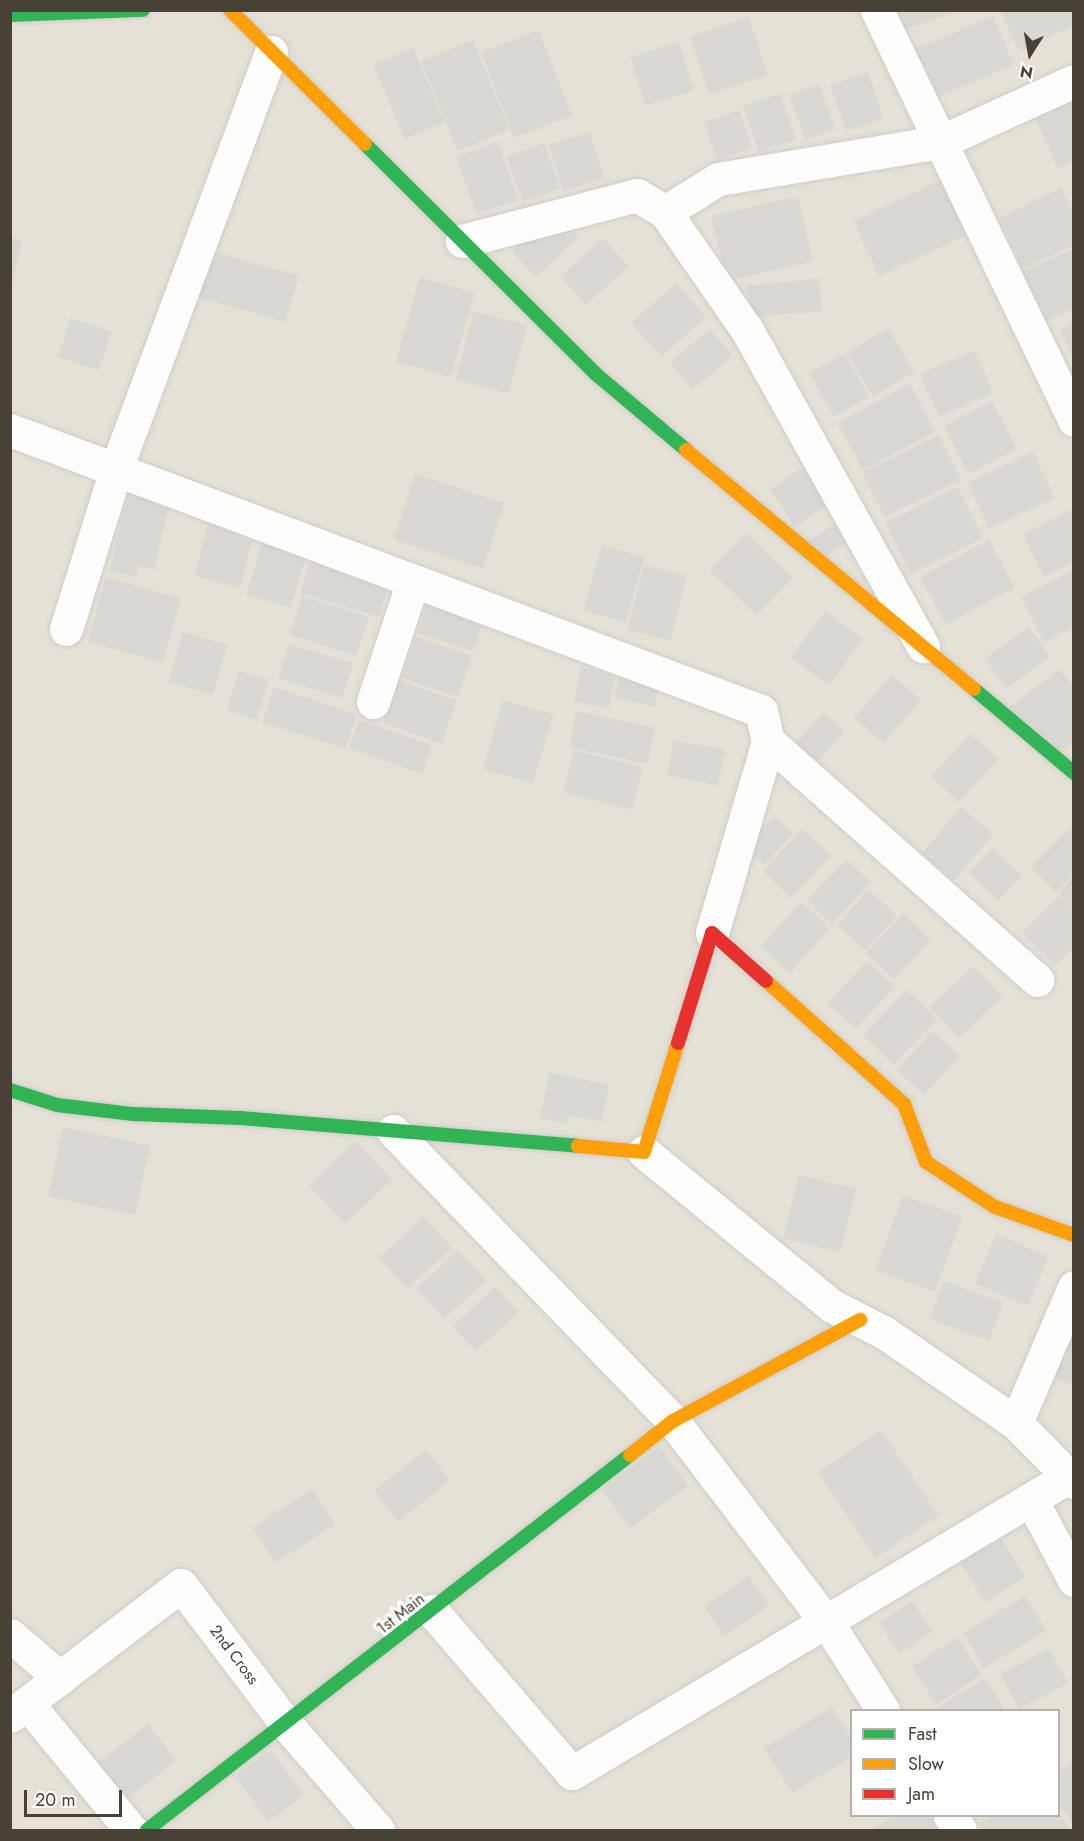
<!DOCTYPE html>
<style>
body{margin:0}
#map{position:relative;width:1084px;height:1841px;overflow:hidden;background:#f0efea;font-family:Jost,sans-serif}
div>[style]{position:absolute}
.residential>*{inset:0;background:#e5e1d7}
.building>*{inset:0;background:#dad8d2;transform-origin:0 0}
.roads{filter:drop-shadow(0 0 2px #cfcdc7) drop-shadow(0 0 2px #cfcdc7)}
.street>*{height:33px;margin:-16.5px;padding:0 16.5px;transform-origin:16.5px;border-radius:16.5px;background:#fdfdfc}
.fast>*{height:14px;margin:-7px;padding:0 7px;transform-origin:7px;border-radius:7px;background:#30b455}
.slow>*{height:14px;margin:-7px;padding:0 7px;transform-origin:7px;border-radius:7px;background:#ff9f0a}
.jam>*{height:14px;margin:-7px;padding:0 7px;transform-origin:7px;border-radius:7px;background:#e5322d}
span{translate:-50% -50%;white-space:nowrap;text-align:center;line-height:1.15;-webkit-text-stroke:6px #fff;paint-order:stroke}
.street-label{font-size:16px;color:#484135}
.frame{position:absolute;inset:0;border:12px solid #484135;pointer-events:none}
.legend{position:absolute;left:850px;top:1709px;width:210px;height:108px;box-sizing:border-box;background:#fff;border:2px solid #b6b3ae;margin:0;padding:8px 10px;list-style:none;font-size:18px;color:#484135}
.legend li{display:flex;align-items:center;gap:12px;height:30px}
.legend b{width:30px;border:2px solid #b6b3ae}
.north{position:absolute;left:1000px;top:24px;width:60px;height:60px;-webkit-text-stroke:4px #fff;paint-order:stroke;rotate:191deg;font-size:16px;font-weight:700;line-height:24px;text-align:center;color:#484135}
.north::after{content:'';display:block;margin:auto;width:21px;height:27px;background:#484135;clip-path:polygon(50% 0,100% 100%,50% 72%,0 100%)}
.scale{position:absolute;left:24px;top:1790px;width:98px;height:27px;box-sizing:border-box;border:3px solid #484135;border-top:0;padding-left:8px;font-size:18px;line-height:21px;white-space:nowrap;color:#484135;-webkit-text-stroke:4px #fff;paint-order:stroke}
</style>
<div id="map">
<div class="residential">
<div style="clip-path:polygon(evenodd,11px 11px,1073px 11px,1073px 1830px,11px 1830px,11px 11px,852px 1710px,1058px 1710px,1058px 1816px,852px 1816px,852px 1710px)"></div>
</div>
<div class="building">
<div style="clip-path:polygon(891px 10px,952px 10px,953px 13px,898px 32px)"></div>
<div style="clip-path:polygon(1000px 10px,1074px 10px,1074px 26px,1019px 51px)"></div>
<div style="left:993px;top:16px;width:53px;height:86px;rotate:67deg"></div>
<div style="left:749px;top:17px;width:61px;height:62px;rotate:72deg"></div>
<div style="left:539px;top:30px;width:92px;height:62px;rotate:69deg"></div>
<div style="left:473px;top:40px;width:97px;height:56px;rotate:68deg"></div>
<div style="left:679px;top:42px;width:51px;height:51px;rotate:73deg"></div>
<div style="left:413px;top:48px;width:81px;height:43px;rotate:67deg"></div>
<div style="left:868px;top:72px;width:49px;height:40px;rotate:71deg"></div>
<div style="left:819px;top:84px;width:48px;height:32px;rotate:70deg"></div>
<div style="left:780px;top:93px;width:49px;height:39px;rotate:71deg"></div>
<div style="clip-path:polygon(1074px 98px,1074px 160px,1058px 168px,1034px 116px)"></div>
<div style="left:739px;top:110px;width:40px;height:37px;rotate:71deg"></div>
<div style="left:590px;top:132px;width:48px;height:43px;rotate:73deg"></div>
<div style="left:498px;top:142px;width:61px;height:44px;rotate:71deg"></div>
<div style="left:544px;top:143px;width:48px;height:40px;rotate:70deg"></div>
<div style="left:943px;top:179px;width:61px;height:99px;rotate:65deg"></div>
<div style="clip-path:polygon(1061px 188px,1074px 214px,1074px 245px,1023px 269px,999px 218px)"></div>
<div style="left:798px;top:196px;width:67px;height:89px;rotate:77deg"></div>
<div style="left:555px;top:211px;width:35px;height:59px;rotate:47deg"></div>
<div style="clip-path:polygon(10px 237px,22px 240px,11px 287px,10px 287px)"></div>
<div style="left:603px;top:238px;width:38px;height:57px;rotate:48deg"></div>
<div style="clip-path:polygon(1074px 249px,1074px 308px,1041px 322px,1020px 272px)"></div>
<div style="left:211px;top:251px;width:91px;height:48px;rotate:16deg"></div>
<div style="left:420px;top:277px;width:57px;height:88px;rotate:16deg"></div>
<div style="left:819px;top:279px;width:32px;height:72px;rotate:85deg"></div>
<div style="left:676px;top:283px;width:45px;height:60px;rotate:48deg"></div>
<div style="left:474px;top:311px;width:55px;height:71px;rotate:15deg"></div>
<div style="left:71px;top:318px;width:43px;height:41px;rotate:19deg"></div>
<div style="clip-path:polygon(1074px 323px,1074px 359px,1060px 330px)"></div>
<div style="left:888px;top:328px;width:51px;height:48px;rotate:59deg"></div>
<div style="left:710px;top:329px;width:35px;height:52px;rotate:50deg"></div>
<div style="left:974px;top:350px;width:47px;height:59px;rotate:66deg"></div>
<div style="left:845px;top:353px;width:50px;height:41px;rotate:61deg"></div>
<div style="left:910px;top:384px;width:54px;height:82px;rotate:62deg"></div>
<div style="left:992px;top:401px;width:54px;height:54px;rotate:63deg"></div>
<div style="left:939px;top:435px;width:50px;height:85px;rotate:64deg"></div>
<div style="left:1033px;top:452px;width:51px;height:72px;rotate:65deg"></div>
<div style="left:803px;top:467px;width:45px;height:40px;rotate:56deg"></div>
<div style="left:415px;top:474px;width:94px;height:69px;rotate:18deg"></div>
<div style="left:958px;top:487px;width:57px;height:81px;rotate:64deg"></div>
<div style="clip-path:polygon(129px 488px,171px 498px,154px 570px,138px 566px,136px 577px,110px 571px)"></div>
<div style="clip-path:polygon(1074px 509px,1074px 562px,1044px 577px,1023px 534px)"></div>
<div style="left:839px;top:521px;width:22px;height:35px;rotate:56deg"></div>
<div style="left:209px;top:522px;width:47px;height:56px;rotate:15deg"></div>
<div style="left:746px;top:533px;width:65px;height:52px;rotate:44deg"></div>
<div style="left:989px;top:540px;width:54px;height:78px;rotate:62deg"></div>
<div style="left:262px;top:541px;width:46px;height:56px;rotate:16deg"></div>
<div style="left:602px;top:545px;width:44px;height:68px;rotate:16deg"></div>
<div style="left:313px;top:551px;width:82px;height:44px;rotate:17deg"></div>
<div style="left:644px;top:565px;width:44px;height:67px;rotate:14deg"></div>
<div style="clip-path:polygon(1074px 570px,1074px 627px,1044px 642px,1021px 597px)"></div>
<div style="left:106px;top:577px;width:78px;height:67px;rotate:16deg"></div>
<div style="left:431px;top:594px;width:58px;height:41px;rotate:18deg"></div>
<div style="left:302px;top:596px;width:70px;height:41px;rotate:17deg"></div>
<div style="left:825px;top:611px;width:47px;height:58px;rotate:36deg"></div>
<div style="left:1029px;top:627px;width:37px;height:54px;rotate:55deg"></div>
<div style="left:183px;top:632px;width:46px;height:52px;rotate:16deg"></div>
<div style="left:416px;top:637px;width:59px;height:43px;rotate:19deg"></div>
<div style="left:289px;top:644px;width:67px;height:36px;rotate:17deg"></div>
<div style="left:581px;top:667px;width:35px;height:35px;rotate:12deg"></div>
<div style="clip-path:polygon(1060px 669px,1074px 687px,1074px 742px,1059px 751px,1009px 707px)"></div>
<div style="left:239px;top:671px;width:31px;height:41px;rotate:17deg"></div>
<div style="left:892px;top:675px;width:38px;height:57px;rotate:41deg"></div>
<div style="left:619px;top:676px;width:41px;height:22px;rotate:13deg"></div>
<div style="left:398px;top:680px;width:62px;height:46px;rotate:19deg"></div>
<div style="left:274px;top:687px;width:87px;height:37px;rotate:18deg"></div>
<div style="left:503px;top:700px;width:52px;height:72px;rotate:16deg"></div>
<div style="left:577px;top:711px;width:80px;height:37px;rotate:12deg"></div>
<div style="left:823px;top:713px;width:28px;height:40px;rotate:41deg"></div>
<div style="left:359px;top:720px;width:77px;height:30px;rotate:19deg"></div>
<div style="left:971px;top:734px;width:37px;height:58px;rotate:43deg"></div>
<div style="left:674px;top:740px;width:52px;height:36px;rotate:11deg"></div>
<div style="left:574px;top:750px;width:71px;height:44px;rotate:14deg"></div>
<div style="left:961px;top:807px;width:42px;height:60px;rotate:40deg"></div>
<div style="left:774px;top:816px;width:26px;height:42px;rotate:43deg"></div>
<div style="clip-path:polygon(1071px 827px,1074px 874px,1056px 892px,1031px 867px)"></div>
<div style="left:803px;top:829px;width:39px;height:58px;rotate:44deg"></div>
<div style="left:993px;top:848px;width:40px;height:34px;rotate:44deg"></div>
<div style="left:846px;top:859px;width:34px;height:57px;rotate:43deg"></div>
<div style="clip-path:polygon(1074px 877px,1074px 906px,1059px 892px)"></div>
<div style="left:868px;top:890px;width:38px;height:47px;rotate:41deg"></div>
<div style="clip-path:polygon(1060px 895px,1074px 908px,1074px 947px,1054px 966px,1022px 933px)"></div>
<div style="left:801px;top:902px;width:39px;height:60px;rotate:42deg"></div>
<div style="left:903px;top:914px;width:38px;height:54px;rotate:43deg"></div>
<div style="left:867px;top:961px;width:38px;height:57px;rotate:43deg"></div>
<div style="left:974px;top:966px;width:42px;height:60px;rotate:47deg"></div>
<div style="left:907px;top:990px;width:42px;height:63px;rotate:44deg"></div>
<div style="left:933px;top:1031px;width:37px;height:53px;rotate:43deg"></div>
<div style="clip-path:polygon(549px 1072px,609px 1085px,602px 1122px,568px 1115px,566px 1124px,540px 1118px)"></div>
<div style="left:63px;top:1127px;width:89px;height:71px;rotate:12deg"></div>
<div style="left:355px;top:1141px;width:53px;height:64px;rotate:46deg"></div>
<div style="left:799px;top:1175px;width:59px;height:65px;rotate:14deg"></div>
<div style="left:903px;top:1195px;width:63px;height:80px;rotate:20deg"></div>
<div style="left:423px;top:1217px;width:42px;height:60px;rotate:47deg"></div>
<div style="left:996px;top:1234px;width:57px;height:54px;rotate:23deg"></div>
<div style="left:458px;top:1250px;width:41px;height:57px;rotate:47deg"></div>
<div style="left:944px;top:1281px;width:63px;height:41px;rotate:20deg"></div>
<div style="left:495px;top:1287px;width:34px;height:58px;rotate:47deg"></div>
<div style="clip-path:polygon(1060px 1327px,1074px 1332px,1074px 1385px,1044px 1374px)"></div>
<div style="left:881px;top:1430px;width:103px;height:76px;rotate:56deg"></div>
<div style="left:660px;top:1447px;width:48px;height:72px;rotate:54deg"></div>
<div style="left:426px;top:1450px;width:39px;height:66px;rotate:52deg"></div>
<div style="left:312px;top:1489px;width:42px;height:71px;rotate:57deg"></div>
<div style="left:997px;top:1532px;width:53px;height:47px;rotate:58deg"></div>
<div style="left:749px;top:1576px;width:36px;height:54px;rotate:56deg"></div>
<div style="left:1025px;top:1596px;width:41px;height:72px;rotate:59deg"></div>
<div style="left:912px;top:1601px;width:37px;height:39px;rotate:57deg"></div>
<div style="left:957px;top:1637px;width:45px;height:54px;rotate:57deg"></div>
<div style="left:1049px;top:1648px;width:40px;height:55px;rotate:62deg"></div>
<div style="clip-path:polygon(985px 1678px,1005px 1710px,934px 1710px)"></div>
<div style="clip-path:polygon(832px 1707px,852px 1739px,852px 1757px,792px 1793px,764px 1748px)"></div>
<div style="left:148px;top:1724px;width:46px;height:65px;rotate:52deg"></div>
<div style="left:271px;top:1750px;width:56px;height:44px;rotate:54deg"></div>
<div style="clip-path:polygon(1074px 1762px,1074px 1825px,1058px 1802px,1058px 1772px)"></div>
<div style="clip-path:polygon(1058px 1812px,1071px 1830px,984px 1830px,979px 1824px,992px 1816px,1058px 1816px)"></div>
<div style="clip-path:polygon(895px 1816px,929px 1816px,939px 1830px,871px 1830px)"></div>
</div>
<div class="roads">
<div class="street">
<div style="left:877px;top:10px;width:455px;rotate:64.3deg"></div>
<div style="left:665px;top:212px;width:62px;rotate:-31.9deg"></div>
<div style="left:718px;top:179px;width:225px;rotate:-9.5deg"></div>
<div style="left:940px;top:142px;width:147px;rotate:-24.5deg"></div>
<div style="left:462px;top:241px;width:181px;rotate:-14.7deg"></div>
<div style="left:637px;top:195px;width:33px;rotate:31deg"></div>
<div style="left:665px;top:212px;width:144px;rotate:55.2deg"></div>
<div style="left:747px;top:330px;width:362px;rotate:60.9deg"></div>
<div style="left:10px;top:430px;width:802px;rotate:20.51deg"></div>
<div style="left:761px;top:711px;width:31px;rotate:77deg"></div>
<div style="left:66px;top:629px;width:168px;rotate:-72.6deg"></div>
<div style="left:116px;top:469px;width:445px;rotate:-69.6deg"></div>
<div style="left:373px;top:702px;width:127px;rotate:-71.7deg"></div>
<div style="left:712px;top:933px;width:200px;rotate:-73.7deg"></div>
<div style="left:768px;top:741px;width:360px;rotate:41.6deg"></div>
<div style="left:393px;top:1131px;width:403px;rotate:46deg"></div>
<div style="left:673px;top:1421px;width:263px;rotate:52.7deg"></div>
<div style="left:832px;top:1630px;width:95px;rotate:57.5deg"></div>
<div style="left:644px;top:1152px;width:243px;rotate:39.3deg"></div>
<div style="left:832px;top:1306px;width:59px;rotate:27deg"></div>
<div style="left:885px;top:1333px;width:159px;rotate:34.5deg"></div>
<div style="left:1074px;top:1287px;width:148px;rotate:113.1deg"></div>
<div style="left:1016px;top:1423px;width:83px;rotate:45.5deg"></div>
<div style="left:1031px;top:1499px;width:92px;rotate:62deg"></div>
<div style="left:432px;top:1611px;width:214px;rotate:49.2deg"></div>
<div style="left:572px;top:1773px;width:575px;rotate:-30.84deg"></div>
<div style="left:10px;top:1635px;width:66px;rotate:40.7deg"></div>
<div style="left:27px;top:1703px;width:164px;rotate:50.7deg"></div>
<div style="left:10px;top:1716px;width:215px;rotate:-37.5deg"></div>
<div style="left:181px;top:1585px;width:176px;rotate:52.9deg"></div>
<div style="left:287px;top:1725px;width:139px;rotate:49.1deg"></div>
<div style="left:950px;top:1816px;width:17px;rotate:54deg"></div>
</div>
<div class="fast">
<div style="left:10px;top:15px;width:133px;rotate:-2.2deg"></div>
<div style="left:365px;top:144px;width:327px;rotate:44.9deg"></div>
<div style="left:597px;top:375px;width:116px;rotate:40.1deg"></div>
<div style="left:974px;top:689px;width:131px;rotate:40deg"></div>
<div style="left:10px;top:1090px;width:49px;rotate:17.7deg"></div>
<div style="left:57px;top:1105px;width:77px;rotate:6.8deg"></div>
<div style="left:133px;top:1114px;width:107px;rotate:2.1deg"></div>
<div style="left:240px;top:1118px;width:339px;rotate:4.7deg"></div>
<div style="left:147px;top:1830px;width:611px;rotate:-37.83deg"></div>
</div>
<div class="slow">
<div style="left:230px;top:10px;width:190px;rotate:44.8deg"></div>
<div style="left:686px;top:450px;width:374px;rotate:39.7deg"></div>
<div style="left:766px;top:981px;width:185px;rotate:41.7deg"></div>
<div style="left:904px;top:1104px;width:62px;rotate:69.2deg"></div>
<div style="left:926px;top:1162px;width:82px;rotate:33.1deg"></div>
<div style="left:995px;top:1207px;width:84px;rotate:19.5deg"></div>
<div style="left:578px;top:1146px;width:66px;rotate:5.2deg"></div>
<div style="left:644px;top:1152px;width:114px;rotate:-72.7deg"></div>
<div style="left:630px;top:1455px;width:55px;rotate:-38.3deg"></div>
<div style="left:673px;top:1421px;width:213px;rotate:-28.4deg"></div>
</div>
<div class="jam">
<div style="left:678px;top:1043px;width:115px;rotate:-72.8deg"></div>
<div style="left:712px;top:933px;width:72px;rotate:41.6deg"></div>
</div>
</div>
<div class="street-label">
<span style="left:401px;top:1614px;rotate:-38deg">1st Main</span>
<span style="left:234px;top:1655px;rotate:53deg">2nd Cross</span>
</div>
<div class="frame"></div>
<ul class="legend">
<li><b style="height:8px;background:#30b455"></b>Fast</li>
<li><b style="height:8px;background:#ff9f0a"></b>Slow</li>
<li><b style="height:8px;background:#e5322d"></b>Jam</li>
</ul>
<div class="north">N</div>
<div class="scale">20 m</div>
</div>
